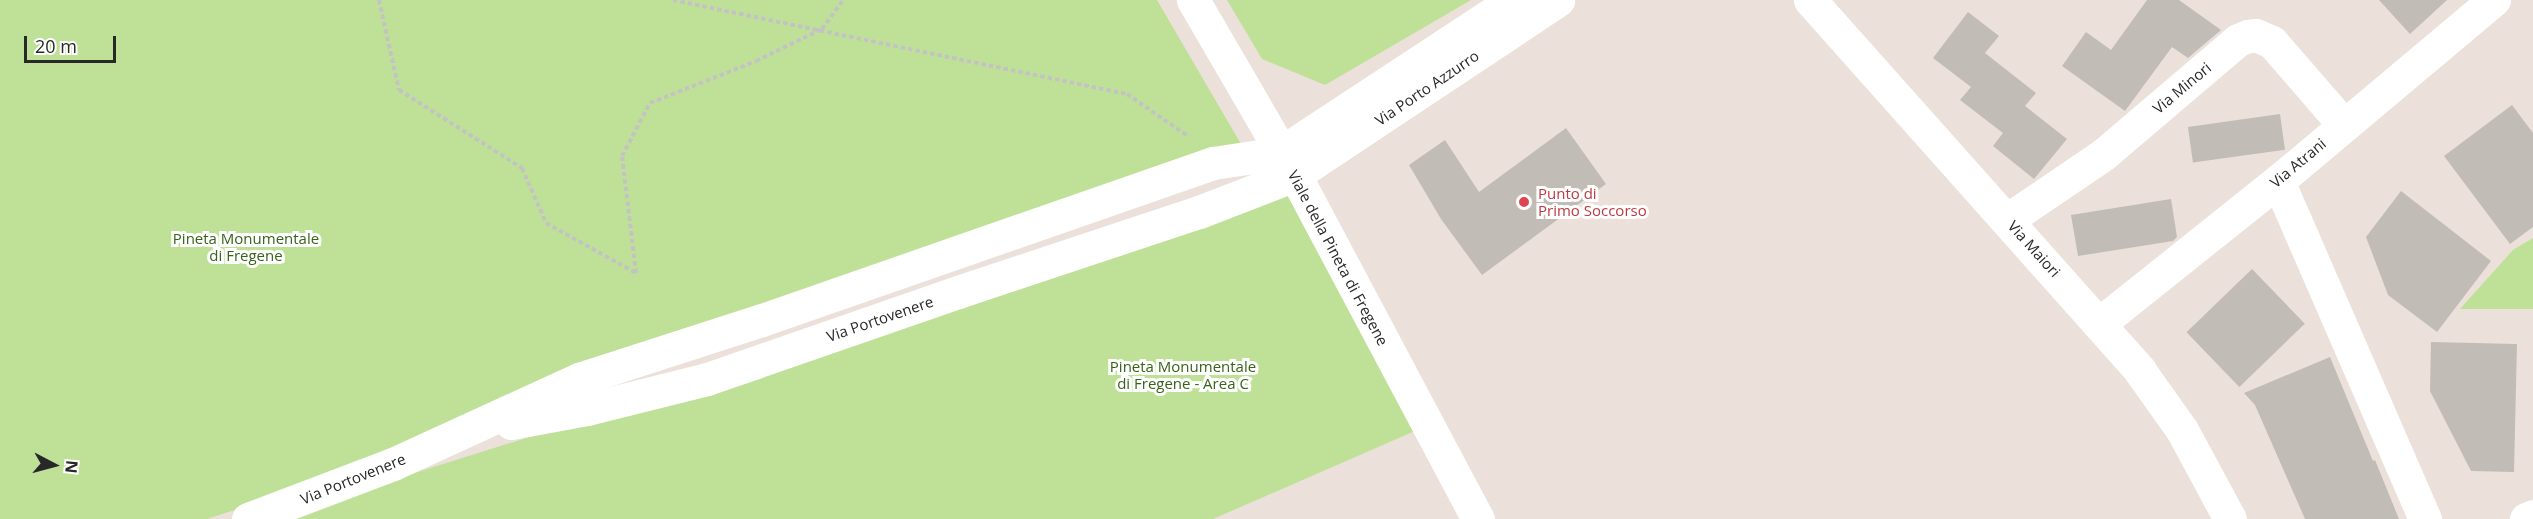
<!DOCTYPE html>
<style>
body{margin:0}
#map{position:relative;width:2533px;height:519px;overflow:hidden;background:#ebe0da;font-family:"Open Sans",sans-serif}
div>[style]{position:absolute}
.green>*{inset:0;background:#bee197}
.building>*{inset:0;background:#c2bcb6;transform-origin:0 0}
.path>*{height:4px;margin-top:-2px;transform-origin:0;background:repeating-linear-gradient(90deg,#c3c3c3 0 4.5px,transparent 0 7.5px)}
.minor>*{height:33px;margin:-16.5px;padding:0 16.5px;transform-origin:16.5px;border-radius:16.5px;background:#fff}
.dots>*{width:16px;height:16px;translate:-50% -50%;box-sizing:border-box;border:3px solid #fff;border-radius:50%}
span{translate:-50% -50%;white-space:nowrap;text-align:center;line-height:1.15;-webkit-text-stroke:6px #fff;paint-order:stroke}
.street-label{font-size:15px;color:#282828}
.health-label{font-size:15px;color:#be3a42}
.left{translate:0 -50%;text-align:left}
.park-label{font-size:15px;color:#38631a}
.north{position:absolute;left:24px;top:435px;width:60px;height:60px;-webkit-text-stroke:4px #fff;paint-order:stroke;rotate:96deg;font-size:16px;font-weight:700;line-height:24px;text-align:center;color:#282828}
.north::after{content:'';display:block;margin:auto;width:21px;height:27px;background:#282828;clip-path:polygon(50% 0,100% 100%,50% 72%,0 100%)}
.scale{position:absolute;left:24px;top:36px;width:92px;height:27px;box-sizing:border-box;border:3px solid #282828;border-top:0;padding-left:8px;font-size:18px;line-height:21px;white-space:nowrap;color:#282828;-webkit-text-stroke:4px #fff;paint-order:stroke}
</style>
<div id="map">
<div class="green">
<div style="clip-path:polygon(0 0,1157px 0,1241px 144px,305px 487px,207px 519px,0 519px)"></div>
<div style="clip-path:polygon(1227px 0,1471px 0,1325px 85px,1262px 59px)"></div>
<div style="clip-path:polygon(1294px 179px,1424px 427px,1213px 519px,268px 519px,561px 427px)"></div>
<div style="clip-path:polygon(2533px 238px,2533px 309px,2460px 309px,2513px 250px)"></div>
</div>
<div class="building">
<div style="clip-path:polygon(2147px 0,2179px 0,2221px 30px,2188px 58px,2172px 47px,2125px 111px,2062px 66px,2086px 32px,2111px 50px)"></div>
<div style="clip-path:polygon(2379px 0,2447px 0,2410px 34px)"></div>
<div style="clip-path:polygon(1968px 12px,1999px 36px,1985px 53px,2036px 93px,2025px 106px,2067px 139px,2034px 179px,1993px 146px,2003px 133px,1960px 100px,1971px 87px,1933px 58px)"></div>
<div style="clip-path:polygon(2512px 105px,2533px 133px,2533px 227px,2510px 244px,2444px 156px)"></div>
<div style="left:2280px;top:114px;width:36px;height:93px;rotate:82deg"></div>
<div style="clip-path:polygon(1566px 128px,1606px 184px,1482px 275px,1441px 219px,1409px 165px,1445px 140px,1479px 192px)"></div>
<div style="clip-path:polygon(2401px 191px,2491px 261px,2437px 332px,2388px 295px,2366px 237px)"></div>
<div style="clip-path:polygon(2171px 199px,2177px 237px,2173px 241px,2078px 256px,2071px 215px)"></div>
<div style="left:2252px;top:269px;width:76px;height:91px;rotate:46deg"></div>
<div style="clip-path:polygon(2431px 342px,2517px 344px,2514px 472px,2471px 471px,2430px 391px)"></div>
<div style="clip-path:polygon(2330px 357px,2373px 461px,2375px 460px,2399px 519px,2305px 519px,2255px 405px,2244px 393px)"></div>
</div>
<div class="path">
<div style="left:379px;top:0;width:92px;rotate:77.5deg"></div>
<div style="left:399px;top:90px;width:146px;rotate:32.4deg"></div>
<div style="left:522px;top:168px;width:60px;rotate:66.4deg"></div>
<div style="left:546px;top:223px;width:103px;rotate:29.1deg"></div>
<div style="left:636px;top:273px;width:118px;rotate:-96.8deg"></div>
<div style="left:622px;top:156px;width:60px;rotate:-62.2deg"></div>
<div style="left:650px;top:103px;width:114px;rotate:-21.6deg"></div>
<div style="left:756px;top:61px;width:73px;rotate:-25.9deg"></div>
<div style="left:822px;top:29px;width:36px;rotate:-54deg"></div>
<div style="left:673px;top:0;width:464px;rotate:11.7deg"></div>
<div style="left:1127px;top:94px;width:75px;rotate:34.7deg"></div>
</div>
<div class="minor">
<div style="left:1193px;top:0;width:203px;rotate:59.8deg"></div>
<div style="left:1295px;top:175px;width:390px;rotate:62deg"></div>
<div style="left:1810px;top:0;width:497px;rotate:48.3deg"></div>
<div style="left:2140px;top:371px;width:72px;rotate:54.6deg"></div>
<div style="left:2182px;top:430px;width:101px;rotate:61.7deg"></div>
<div style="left:2278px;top:181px;width:369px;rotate:66.5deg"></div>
<div style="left:2007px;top:220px;width:117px;rotate:-34.2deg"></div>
<div style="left:2104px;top:154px;width:176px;rotate:-40.4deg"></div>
<div style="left:2238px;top:40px;width:11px;rotate:-22deg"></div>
<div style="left:2248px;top:36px;width:8px;rotate:-7deg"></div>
<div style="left:2256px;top:35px;width:17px;rotate:24deg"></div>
<div style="left:2272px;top:42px;width:110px;rotate:49.1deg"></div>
<div style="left:2100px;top:323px;width:228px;rotate:-38.6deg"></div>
<div style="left:2278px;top:181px;width:282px;rotate:-40deg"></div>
<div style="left:511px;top:423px;width:77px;rotate:-10.4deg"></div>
<div style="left:587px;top:409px;width:124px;rotate:-14deg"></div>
<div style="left:707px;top:379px;width:266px;rotate:-19.1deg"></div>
<div style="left:958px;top:292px;width:254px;rotate:-18.4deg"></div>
<div style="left:1199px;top:212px;width:103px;rotate:-21.1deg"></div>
<div style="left:1295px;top:175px;width:316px;rotate:-33.6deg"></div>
<div style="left:248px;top:519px;width:155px;rotate:-20.8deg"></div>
<div style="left:393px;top:464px;width:205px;rotate:-24.6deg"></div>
<div style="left:579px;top:379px;width:192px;rotate:-17.9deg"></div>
<div style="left:762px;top:320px;width:478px;rotate:-19.2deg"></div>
<div style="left:1213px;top:163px;width:68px;rotate:-8.5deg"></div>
<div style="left:1280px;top:153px;width:279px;rotate:-33.3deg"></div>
<div style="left:2526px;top:519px;width:8px;rotate:-23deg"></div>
</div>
<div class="dots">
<div style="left:1524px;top:202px;background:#e0444e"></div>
</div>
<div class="street-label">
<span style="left:1427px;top:88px;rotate:-34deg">Via Porto Azzurro</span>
<span style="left:2182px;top:88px;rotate:-40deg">Via Minori</span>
<span style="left:2298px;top:163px;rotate:-40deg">Via Atrani</span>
<span style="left:2034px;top:249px;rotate:48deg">Via Maiori</span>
<span style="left:1338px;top:258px;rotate:62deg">Viale della Pineta di Fregene</span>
<span style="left:880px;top:319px;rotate:-19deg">Via Portovenere</span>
<span style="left:353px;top:479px;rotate:-22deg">Via Portovenere</span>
</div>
<div class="health-label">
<span class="left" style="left:1538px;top:202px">Punto di<br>Primo Soccorso</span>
</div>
<div class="park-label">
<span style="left:246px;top:247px">Pineta Monumentale<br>di Fregene</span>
<span style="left:1183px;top:375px">Pineta Monumentale<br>di Fregene - Area C</span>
</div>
<div class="north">N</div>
<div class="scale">20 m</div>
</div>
